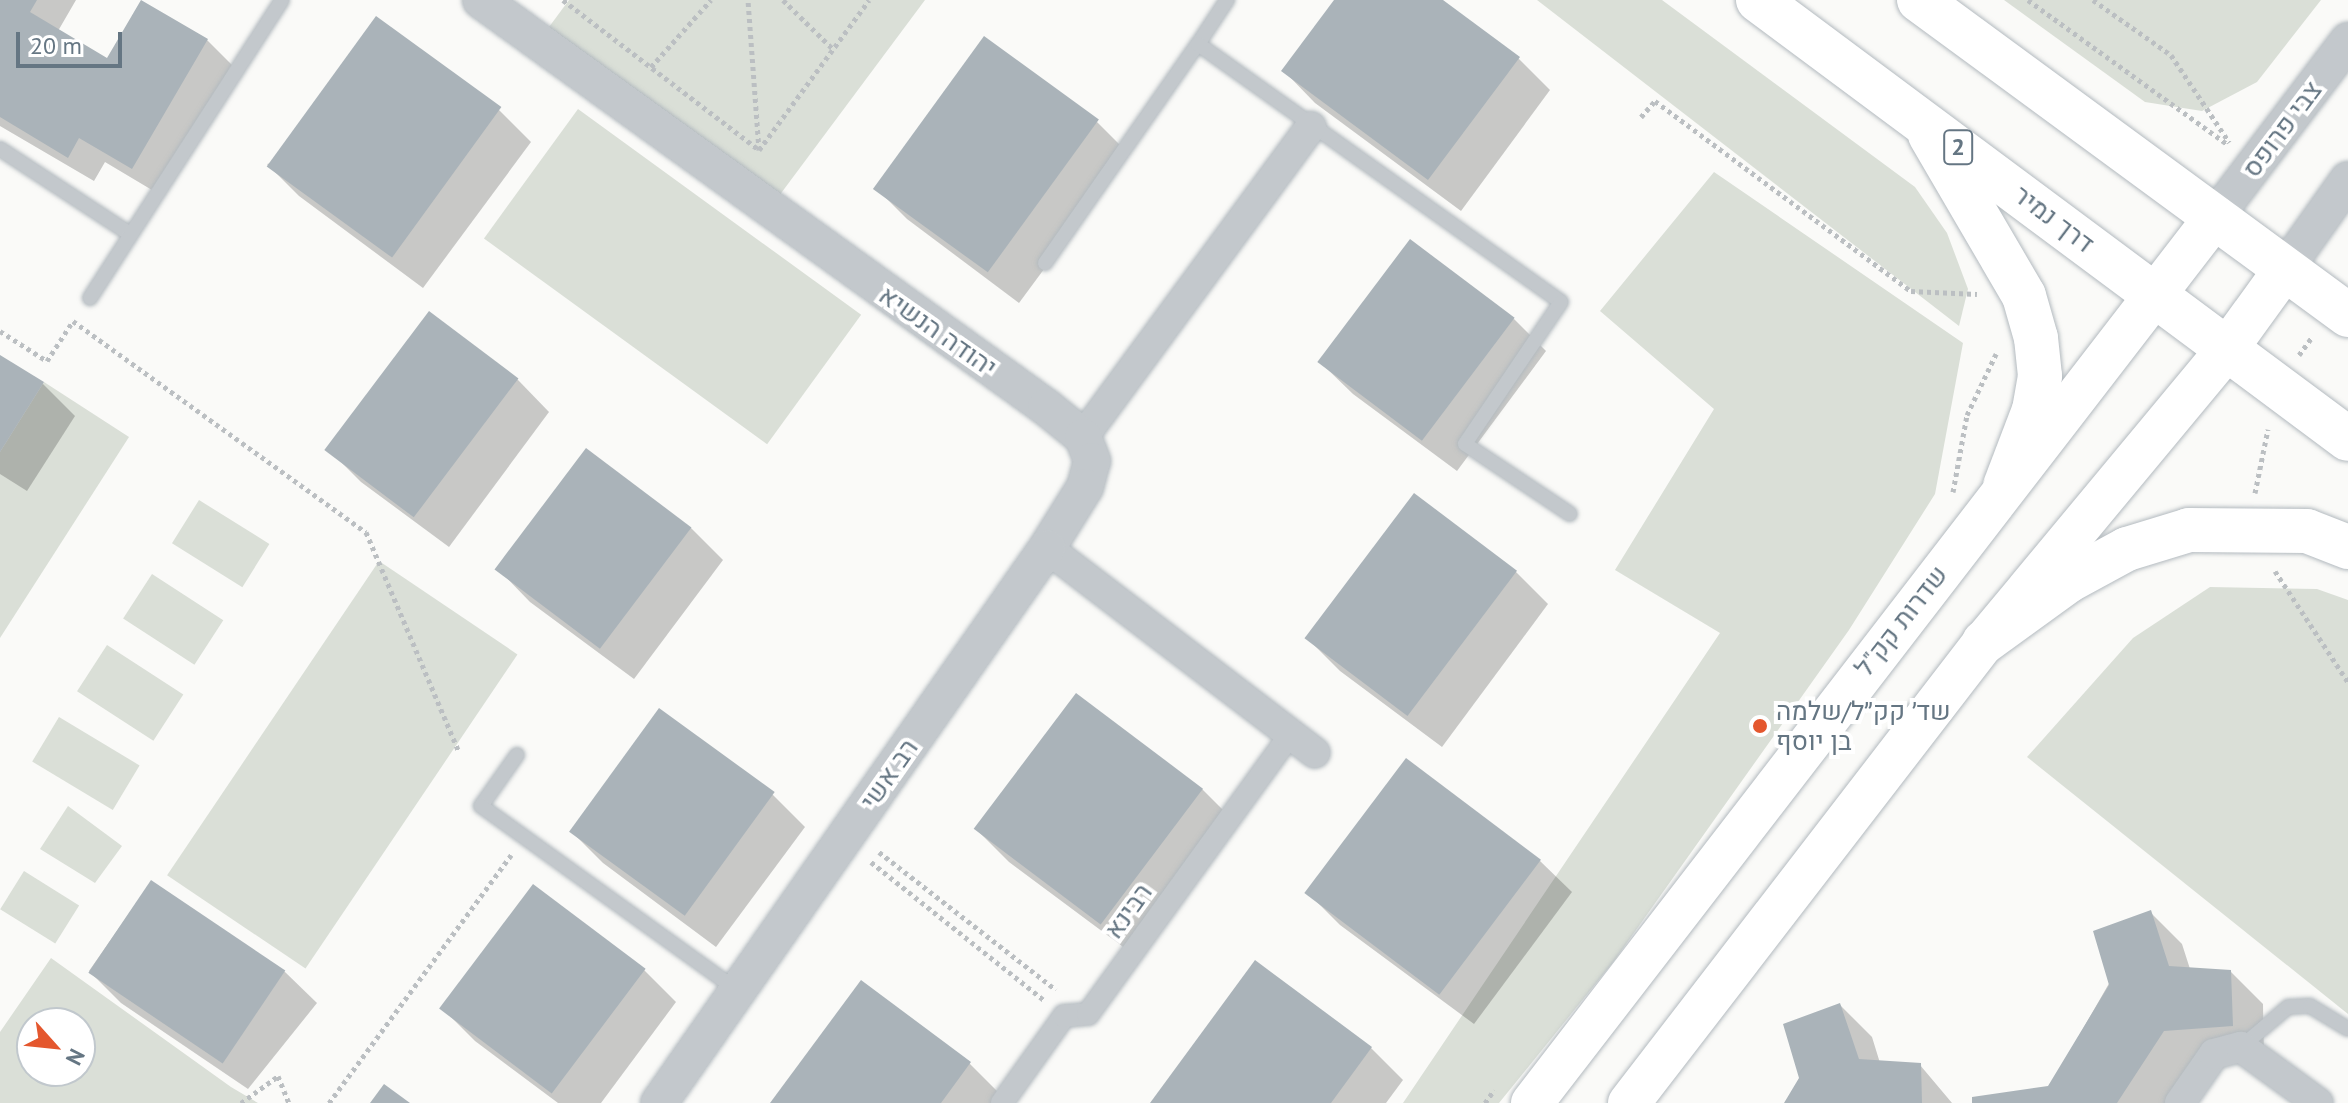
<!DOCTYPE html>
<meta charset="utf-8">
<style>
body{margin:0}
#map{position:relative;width:2348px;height:1103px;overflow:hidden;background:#fafaf8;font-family:"PT Sans",Heebo,sans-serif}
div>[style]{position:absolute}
.green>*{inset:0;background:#dadfd7;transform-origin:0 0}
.shadow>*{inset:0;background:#0003}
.building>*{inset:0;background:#aab3b9;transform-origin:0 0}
.path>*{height:5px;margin-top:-2.5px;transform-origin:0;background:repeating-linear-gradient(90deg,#bbbfc2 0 4px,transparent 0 8px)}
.roads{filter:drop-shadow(0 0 2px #b3babf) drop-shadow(0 0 2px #b3babf)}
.service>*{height:14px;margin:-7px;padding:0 7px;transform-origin:7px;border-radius:7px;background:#c3c8cc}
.pedestrian>*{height:22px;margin:-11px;padding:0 11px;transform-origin:11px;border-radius:11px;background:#c3c8cc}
.minor>*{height:30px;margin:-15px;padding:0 15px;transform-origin:15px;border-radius:15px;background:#c3c8cc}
.tertiary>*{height:36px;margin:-18px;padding:0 18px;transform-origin:18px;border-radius:18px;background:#c3c8cc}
.secondary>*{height:42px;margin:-21px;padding:0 21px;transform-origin:21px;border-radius:21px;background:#fff}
.trunk>*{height:44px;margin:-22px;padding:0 22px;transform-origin:22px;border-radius:22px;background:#fff}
.dots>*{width:22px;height:22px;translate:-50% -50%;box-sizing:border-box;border:4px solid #fff;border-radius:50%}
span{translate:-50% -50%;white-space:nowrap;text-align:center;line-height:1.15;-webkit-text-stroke:8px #fff;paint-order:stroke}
.shield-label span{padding:2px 6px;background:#fff;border:2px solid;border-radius:6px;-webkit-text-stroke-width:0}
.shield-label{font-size:24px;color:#657683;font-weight:700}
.street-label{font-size:26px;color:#657683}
.poi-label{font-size:26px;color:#657683}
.left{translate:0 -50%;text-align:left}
.north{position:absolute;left:16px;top:1007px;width:80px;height:80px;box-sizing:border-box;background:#fff;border:2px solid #c1c8cd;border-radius:50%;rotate:117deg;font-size:22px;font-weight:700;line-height:32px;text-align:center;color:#657683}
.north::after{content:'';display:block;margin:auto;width:28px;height:36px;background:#e4572e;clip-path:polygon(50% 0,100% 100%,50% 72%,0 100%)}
.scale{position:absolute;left:16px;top:32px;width:106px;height:36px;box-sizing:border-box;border:4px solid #657683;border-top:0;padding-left:10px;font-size:24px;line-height:28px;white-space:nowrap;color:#657683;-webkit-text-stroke:6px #fff;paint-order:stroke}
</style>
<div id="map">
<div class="green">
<div style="clip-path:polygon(569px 0,925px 0,776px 200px,549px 27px)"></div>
<div style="clip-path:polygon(1537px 0,1662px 0,1915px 187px,1947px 233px,1968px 289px,1959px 326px)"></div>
<div style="clip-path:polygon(2004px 0,2321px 0,2257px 82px,2202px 111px,2145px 102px)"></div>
<div style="left:578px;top:109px;width:350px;height:160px;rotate:36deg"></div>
<div style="clip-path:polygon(1714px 172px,1963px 343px,1935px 494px,1849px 630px,1614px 961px,1499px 1103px,1403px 1103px,1720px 633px,1615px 570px,1714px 409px,1600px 311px)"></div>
<div style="clip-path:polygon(44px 382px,129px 437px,0 638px,0 452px)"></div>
<div style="left:199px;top:500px;width:83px;height:51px;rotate:32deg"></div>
<div style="left:379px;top:561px;width:167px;height:379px;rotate:34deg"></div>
<div style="left:152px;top:574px;width:85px;height:53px;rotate:33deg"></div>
<div style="clip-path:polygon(2210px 587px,2317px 589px,2348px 600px,2348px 1014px,2027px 757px,2133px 638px)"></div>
<div style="left:107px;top:645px;width:91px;height:55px;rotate:33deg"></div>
<div style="left:59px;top:717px;width:94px;height:52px;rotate:31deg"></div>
<div style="clip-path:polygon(68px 806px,122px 846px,95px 883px,40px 849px)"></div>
<div style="left:24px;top:871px;width:65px;height:45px;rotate:32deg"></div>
<div style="clip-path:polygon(evenodd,51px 958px,231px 1087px,258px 1103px,0 1103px,0 1032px,51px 958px,32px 1023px,80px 1023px,80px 1071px,32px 1071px,32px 1023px)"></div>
</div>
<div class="shadow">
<div style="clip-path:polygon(0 0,76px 0,58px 31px,107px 60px,207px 40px,232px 65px,157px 193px,105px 162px,94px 181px,0 126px)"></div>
<div style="clip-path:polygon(1336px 0,1440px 0,1518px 58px,1550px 90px,1461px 211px,1315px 103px,1284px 71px)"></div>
<div style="clip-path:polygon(499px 110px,531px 142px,423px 288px,299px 196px,267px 164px)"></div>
<div style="clip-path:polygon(1097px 122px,1129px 154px,1019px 303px,907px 219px,875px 187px)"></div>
<div style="clip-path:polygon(429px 314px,518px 380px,549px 412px,449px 547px,361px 482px,329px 450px)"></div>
<div style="clip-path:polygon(1514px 319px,1546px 351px,1457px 471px,1353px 394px,1321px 363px)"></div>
<div style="clip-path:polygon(0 357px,43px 384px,75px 416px,27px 491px,0 474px)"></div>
<div style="clip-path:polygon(1414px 496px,1516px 572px,1548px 604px,1442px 747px,1340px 671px,1308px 639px)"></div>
<div style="clip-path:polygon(691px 528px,723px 560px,634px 679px,530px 602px,499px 570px)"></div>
<div style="clip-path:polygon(659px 711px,773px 795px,805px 827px,716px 947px,603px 863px,571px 831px)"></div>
<div style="clip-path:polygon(1202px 789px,1234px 821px,1134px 955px,1009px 862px,977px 830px)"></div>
<div style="clip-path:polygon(1540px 861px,1572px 892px,1474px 1024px,1340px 925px,1308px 893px)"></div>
<div style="clip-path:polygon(151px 882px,285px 972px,317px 1003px,248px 1089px,121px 1003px,89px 971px)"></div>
<div style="clip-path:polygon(2150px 912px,2182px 944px,2190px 969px,2231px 972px,2263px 1004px,2264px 1057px,2196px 1062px,2169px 1103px,1974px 1103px,2049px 1088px)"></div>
<div style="clip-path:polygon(644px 970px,676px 1002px,601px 1103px,558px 1103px,475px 1041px,443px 1009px)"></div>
<div style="clip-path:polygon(861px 983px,970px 1064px,1002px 1096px,996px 1103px,773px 1103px)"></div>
<div style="clip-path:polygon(1840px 1005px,1872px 1037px,1880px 1063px,1920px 1065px,1952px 1103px,1786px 1103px)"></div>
<div style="clip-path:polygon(1371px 1048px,1403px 1080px,1386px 1103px,1153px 1103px)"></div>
</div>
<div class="building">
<div style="clip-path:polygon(0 0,37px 0,30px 12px,107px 58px,141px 0,208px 39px,132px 169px,79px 138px,68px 158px,0 117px)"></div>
<div style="clip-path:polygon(1334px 0,1443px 0,1520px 57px,1428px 180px,1281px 71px)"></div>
<div style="left:376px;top:16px;width:155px;height:186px;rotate:36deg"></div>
<div style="left:984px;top:36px;width:142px;height:189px;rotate:36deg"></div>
<div style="left:1410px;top:239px;width:131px;height:154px;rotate:37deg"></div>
<div style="left:429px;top:311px;width:112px;height:174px;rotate:37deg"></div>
<div style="clip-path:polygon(0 355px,44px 382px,0 452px)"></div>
<div style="left:586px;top:448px;width:132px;height:152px;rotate:37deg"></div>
<div style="left:1414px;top:493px;width:129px;height:182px;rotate:37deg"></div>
<div style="left:1076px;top:693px;width:159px;height:170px;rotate:37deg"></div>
<div style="left:659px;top:708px;width:143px;height:153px;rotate:36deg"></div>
<div style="left:1406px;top:758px;width:169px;height:169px;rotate:37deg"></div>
<div style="left:151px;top:880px;width:162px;height:112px;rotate:34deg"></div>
<div style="left:533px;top:884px;width:141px;height:156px;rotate:37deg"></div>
<div style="clip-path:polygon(2151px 910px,2169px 966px,2231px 970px,2233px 1026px,2164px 1031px,2117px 1103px,1972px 1103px,1972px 1097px,2048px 1086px,2109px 985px,2093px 931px)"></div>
<div style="clip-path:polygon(1255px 960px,1372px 1047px,1331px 1103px,1150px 1103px)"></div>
<div style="clip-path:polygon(861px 980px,971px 1062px,941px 1103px,770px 1103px)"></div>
<div style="clip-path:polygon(1840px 1003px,1859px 1059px,1921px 1063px,1922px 1103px,1784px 1103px,1799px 1078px,1783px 1024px)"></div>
<div style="clip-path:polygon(384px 1084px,410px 1103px,370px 1103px)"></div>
</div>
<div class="path">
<div style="left:563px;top:0;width:247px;rotate:37.4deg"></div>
<div style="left:759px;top:150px;width:150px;rotate:-94.2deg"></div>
<div style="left:783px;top:0;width:70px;rotate:44.4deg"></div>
<div style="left:2028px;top:0;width:247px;rotate:35.9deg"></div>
<div style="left:2093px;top:0;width:95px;rotate:35.2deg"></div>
<div style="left:2171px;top:55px;width:105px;rotate:56.3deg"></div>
<div style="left:651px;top:67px;width:90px;rotate:-48.2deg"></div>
<div style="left:1641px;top:117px;width:21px;rotate:-49deg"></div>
<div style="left:1655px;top:101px;width:319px;rotate:36.6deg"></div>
<div style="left:1911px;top:291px;width:66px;rotate:2.6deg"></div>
<div style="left:759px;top:150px;width:186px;rotate:-53.7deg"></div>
<div style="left:73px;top:321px;width:361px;rotate:35.8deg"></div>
<div style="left:366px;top:532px;width:237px;rotate:67.1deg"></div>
<div style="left:0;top:331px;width:56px;rotate:32.6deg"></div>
<div style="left:47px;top:361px;width:48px;rotate:-57deg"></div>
<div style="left:2299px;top:355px;width:22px;rotate:-54deg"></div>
<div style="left:1953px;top:492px;width:78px;rotate:-79.7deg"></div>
<div style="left:1967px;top:415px;width:68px;rotate:-64.6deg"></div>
<div style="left:2255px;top:493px;width:65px;rotate:-78.5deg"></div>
<div style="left:2275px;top:571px;width:133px;rotate:56.7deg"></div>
<div style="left:879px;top:852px;width:224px;rotate:37.9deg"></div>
<div style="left:871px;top:862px;width:221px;rotate:38.6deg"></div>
<div style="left:241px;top:1103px;width:46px;rotate:-36.1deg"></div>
<div style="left:278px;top:1076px;width:29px;rotate:68deg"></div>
<div style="left:329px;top:1103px;width:308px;rotate:-53.7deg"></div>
<div style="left:1485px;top:1103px;width:16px;rotate:-55deg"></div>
</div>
<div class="roads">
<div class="service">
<div style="left:1198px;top:44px;width:53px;rotate:-56.6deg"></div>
<div style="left:0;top:149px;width:155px;rotate:33.2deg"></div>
<div style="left:1045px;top:263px;width:267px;rotate:-55.1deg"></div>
<div style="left:1198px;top:44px;width:445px;rotate:35.4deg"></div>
<div style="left:1561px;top:302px;width:171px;rotate:124.1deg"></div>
<div style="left:1465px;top:444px;width:126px;rotate:33.7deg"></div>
<div style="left:90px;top:298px;width:354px;rotate:-57.2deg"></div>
<div style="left:517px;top:755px;width:62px;rotate:125.2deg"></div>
<div style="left:481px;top:806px;width:314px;rotate:35.7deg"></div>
<div style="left:2241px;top:1047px;width:62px;rotate:-40.4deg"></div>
<div style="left:2288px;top:1007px;width:22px;rotate:-3deg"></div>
<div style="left:2310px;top:1006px;width:44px;rotate:31.2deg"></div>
</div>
<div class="pedestrian">
<div style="left:1002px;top:1103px;width:107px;rotate:-54.5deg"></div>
<div style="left:1064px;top:1016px;width:24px;rotate:-5deg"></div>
<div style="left:1088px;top:1014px;width:346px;rotate:-54.1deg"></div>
</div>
<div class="minor">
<div style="left:1083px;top:437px;width:385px;rotate:-53.7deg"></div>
<div style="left:1047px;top:548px;width:337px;rotate:37.4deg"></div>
<div style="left:2180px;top:1103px;width:60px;rotate:-55.2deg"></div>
<div style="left:2214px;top:1054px;width:28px;rotate:-15deg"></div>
<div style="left:2241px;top:1047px;width:95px;rotate:36deg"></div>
</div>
<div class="tertiary">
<div style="left:481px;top:0;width:696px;rotate:35.77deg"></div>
<div style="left:1046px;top:407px;width:48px;rotate:39deg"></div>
<div style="left:1083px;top:437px;width:26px;rotate:69deg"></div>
<div style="left:1092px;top:461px;width:27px;rotate:105deg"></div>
<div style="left:1085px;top:487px;width:72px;rotate:121.9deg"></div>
<div style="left:1047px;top:548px;width:677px;rotate:124.96deg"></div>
<div style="left:2215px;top:217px;width:221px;rotate:-52.9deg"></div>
<div style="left:2285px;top:269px;width:109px;rotate:-54.7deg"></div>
</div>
<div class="secondary">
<div style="left:1532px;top:1103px;width:1119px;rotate:-52.37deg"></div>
<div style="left:1629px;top:1103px;width:582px;rotate:-52.4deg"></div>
<div style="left:1984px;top:642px;width:381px;rotate:-50.3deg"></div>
<div style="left:2227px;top:349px;width:99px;rotate:-54.1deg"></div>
</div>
<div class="trunk">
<div style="left:1758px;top:0;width:735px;rotate:36.65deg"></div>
<div style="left:1919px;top:0;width:532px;rotate:36.29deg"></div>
<div style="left:1930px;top:135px;width:186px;rotate:59.7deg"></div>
<div style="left:2024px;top:296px;width:44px;rotate:74.1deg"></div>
<div style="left:2036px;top:338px;width:38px;rotate:84deg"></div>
<div style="left:2040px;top:376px;width:35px;rotate:100deg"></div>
<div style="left:2034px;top:410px;width:81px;rotate:110.9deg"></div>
<div style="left:1984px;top:642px;width:104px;rotate:-36deg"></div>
<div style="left:2068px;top:581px;width:67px;rotate:-28.5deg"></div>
<div style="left:2127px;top:549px;width:65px;rotate:-17deg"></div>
<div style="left:2189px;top:530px;width:118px;rotate:0.5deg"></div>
<div style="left:2307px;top:531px;width:44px;rotate:21.3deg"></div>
</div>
</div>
<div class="dots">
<div style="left:1760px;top:726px;background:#e4572e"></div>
</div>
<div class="shield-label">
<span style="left:1958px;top:147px">2</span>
</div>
<div class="street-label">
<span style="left:2282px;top:129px;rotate:-53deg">צבי פרופס</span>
<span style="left:2054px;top:219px;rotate:37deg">דרך נמיר</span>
<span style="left:938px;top:331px;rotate:35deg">יהודה הנשיא</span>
<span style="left:1901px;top:621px;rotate:-52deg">שדרות קק"ל</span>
<span style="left:889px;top:774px;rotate:-55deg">רב אשי</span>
<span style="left:1128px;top:911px;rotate:-54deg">רבינא</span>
</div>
<div class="poi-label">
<span class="left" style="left:1776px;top:726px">שד׳ קק״ל/שלמה<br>בן יוסף</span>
</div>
<div class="north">N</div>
<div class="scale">20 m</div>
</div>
